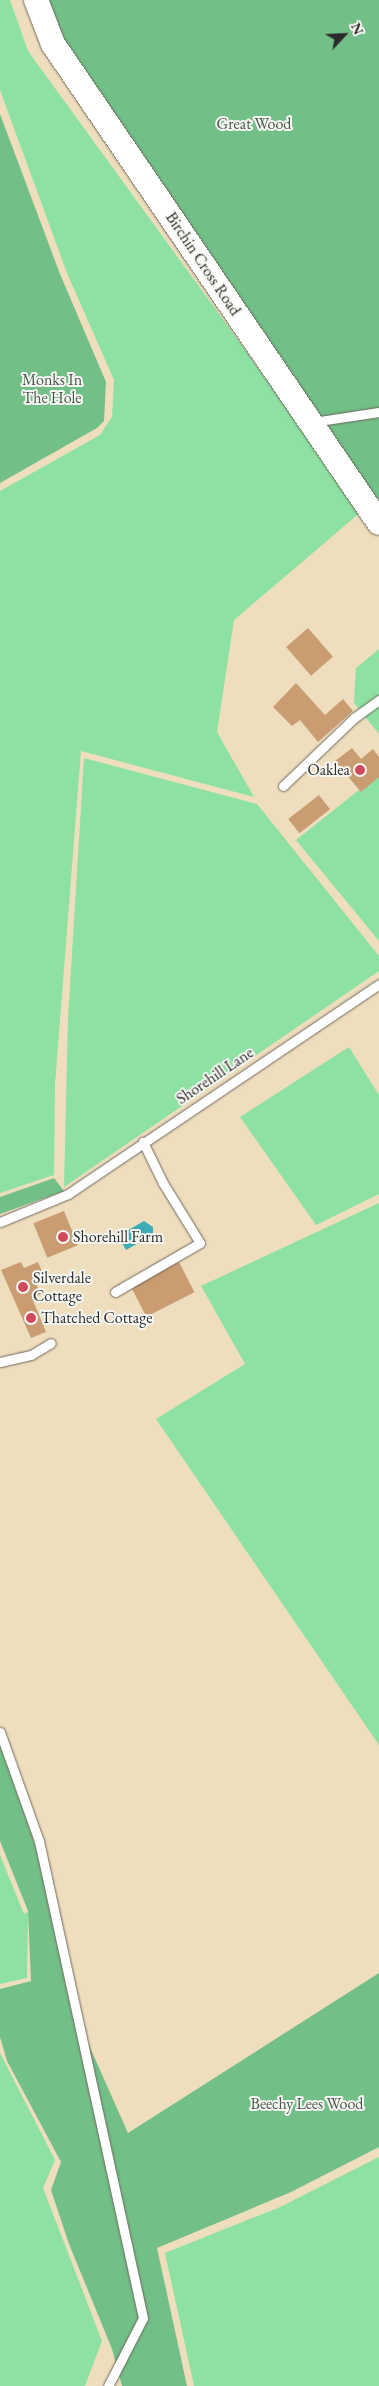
<!DOCTYPE html>
<style>
body{margin:0}
#map{position:relative;width:379px;height:2386px;overflow:hidden;background:#efdebe;font-family:"EB Garamond",serif}
div>[style]{position:absolute}
.green>*{inset:0;background:#8de1a2}
.forest>*{inset:0;background:#72bf88}
.water>*{inset:0;background:#3cadb6}
.building>*{inset:0;background:#c99c71;transform-origin:0 0}
.roads{filter:drop-shadow(0 0 1px #706a5e) drop-shadow(0 0 1px #706a5e)}
.lane>*{height:9px;margin:-4.5px;padding:0 4.5px;transform-origin:4.5px;border-radius:4.5px;background:#fff}
.secondary>*{height:24px;margin:-12px;padding:0 12px;transform-origin:12px;border-radius:12px;background:#fff}
.dots>*{width:14px;height:14px;translate:-50% -50%;box-sizing:border-box;border:2px solid #f6f6f2;border-radius:50%}
span{translate:-50% -50%;white-space:nowrap;text-align:center;line-height:1.15;-webkit-text-stroke:4px #f6f6f2;paint-order:stroke}
.park-label{font-size:16px;color:#445849}
.street-label{font-size:16px;color:#2b2b2b}
.poi-label{font-size:16px;color:#2b2b2b}
.right{translate:-100% -50%;text-align:right}
.left{translate:0 -50%;text-align:left}
.north{position:absolute;left:319px;top:10px;width:50px;height:50px;-webkit-text-stroke:4px #f6f6f2;paint-order:stroke;rotate:65deg;font-size:14px;font-weight:700;line-height:20px;text-align:center;color:#2b2b2b}
.north::after{content:'';display:block;margin:auto;width:18px;height:22px;background:#2b2b2b;clip-path:polygon(50% 0,100% 100%,50% 72%,0 100%)}
</style>
<div id="map">
<div class="green">
<div style="clip-path:polygon(0 0,10px 0,28px 51px,362px 511px,234px 620px,217px 732px,254px 797px,81px 751px,55px 1084px,54px 1175px,0 1193px,0 491px,100px 435px,112px 417px,114px 380px,67px 273px,0 90px)"></div>
<div style="clip-path:polygon(379px 649px,379px 734px,354px 703px,356px 668px)"></div>
<div style="clip-path:polygon(84px 758px,257px 804px,379px 956px,379px 971px,64px 1187px,68px 1018px)"></div>
<div style="clip-path:polygon(379px 774px,379px 941px,296px 840px)"></div>
<div style="clip-path:polygon(349px 1047px,379px 1095px,379px 1194px,316px 1225px,240px 1117px)"></div>
<div style="clip-path:polygon(379px 1203px,379px 1745px,156px 1419px,245px 1364px,201px 1286px)"></div>
<div style="clip-path:polygon(0 1855px,24px 1914px,28px 1912px,27px 1978px,0 1984px)"></div>
<div style="clip-path:polygon(0 2053px,55px 2160px,43px 2188px,102px 2341px,85px 2386px,0 2386px)"></div>
<div style="clip-path:polygon(379px 2157px,379px 2386px,194px 2386px,165px 2253px,280px 2207px)"></div>
</div>
<div class="forest">
<div style="clip-path:polygon(30px 0,379px 0,379px 506px)"></div>
<div style="clip-path:polygon(0 114px,60px 274px,106px 382px,104px 421px,97px 428px,0 483px)"></div>
<div style="clip-path:polygon(54px 1178px,64px 1191px,0 1214px,0 1197px)"></div>
<div style="clip-path:polygon(0 1745px,33px 1838px,84px 2034px,128px 2133px,379px 1973px,379px 2147px,291px 2192px,157px 2248px,187px 2386px,122px 2386px,112px 2349px,69px 2244px,51px 2190px,61px 2162px,7px 2061px,0 2037px,0 1989px,31px 1981px,28px 1911px,0 1841px)"></div>
</div>
<div class="water">
<div style="clip-path:polygon(144px 1221px,153px 1227px,153px 1235px,126px 1250px,118px 1236px)"></div>
</div>
<div class="building">
<div style="left:308px;top:628px;width:38px;height:29px;rotate:49deg"></div>
<div style="clip-path:polygon(296px 683px,325px 715px,343px 699px,353px 711px,318px 742px,300px 720px,292px 726px,273px 707px)"></div>
<div style="clip-path:polygon(352px 748px,361px 759px,373px 749px,379px 757px,379px 777px,361px 792px,335px 761px)"></div>
<div style="left:319px;top:795px;width:18px;height:39px;rotate:52deg"></div>
<div style="left:64px;top:1211px;width:37px;height:33px;rotate:68deg"></div>
<div style="clip-path:polygon(21px 1262px,24px 1268px,38px 1262px,44px 1276px,34px 1280px,41px 1294px,32px 1298px,46px 1332px,31px 1338px,1px 1270px)"></div>
<div style="left:179px;top:1262px;width:34px;height:54px;rotate:63deg"></div>
</div>
<div class="roads">
<div class="lane">
<div style="left:313px;top:422px;width:67px;rotate:-8.6deg"></div>
<div style="left:283px;top:786px;width:98px;rotate:-43.8deg"></div>
<div style="left:354px;top:718px;width:31px;rotate:-36deg"></div>
<div style="left:0;top:1222px;width:74px;rotate:-22.4deg"></div>
<div style="left:68px;top:1194px;width:375px;rotate:-34deg"></div>
<div style="left:115px;top:1292px;width:98px;rotate:-30deg"></div>
<div style="left:200px;top:1243px;width:70px;rotate:-121.7deg"></div>
<div style="left:163px;top:1183px;width:46px;rotate:-116deg"></div>
<div style="left:0;top:1362px;width:32px;rotate:-13deg"></div>
<div style="left:31px;top:1355px;width:23px;rotate:-31deg"></div>
<div style="left:0;top:1732px;width:116px;rotate:70.3deg"></div>
<div style="left:39px;top:1841px;width:488px;rotate:77.7deg"></div>
<div style="left:143px;top:2318px;width:76px;rotate:117.2deg"></div>
</div>
<div class="secondary">
<div style="left:36px;top:0;width:47px;rotate:68.9deg"></div>
<div style="left:53px;top:44px;width:579px;rotate:55.76deg"></div>
</div>
</div>
<div class="dots">
<div style="left:360px;top:770px;background:#d1495b"></div>
<div style="left:63px;top:1237px;background:#d1495b"></div>
<div style="left:23px;top:1287px;background:#d1495b"></div>
<div style="left:31px;top:1318px;background:#d1495b"></div>
</div>
<div class="park-label">
<span style="left:254px;top:124px">Great Wood</span>
<span style="left:52px;top:389px">Monks In<br>The Hole</span>
<span style="left:307px;top:2104px">Beechy Lees Wood</span>
</div>
<div class="street-label">
<span style="left:203px;top:264px;rotate:56deg">Birchin Cross Road</span>
<span style="left:215px;top:1076px;rotate:-34deg">Shorehill Lane</span>
</div>
<div class="poi-label">
<span class="right" style="left:350px;top:770px">Oaklea</span>
<span class="left" style="left:73px;top:1237px">Shorehill Farm</span>
<span class="left" style="left:33px;top:1287px">Silverdale<br>Cottage</span>
<span class="left" style="left:41px;top:1318px">Thatched Cottage</span>
</div>
<div class="north">N</div>
</div>
